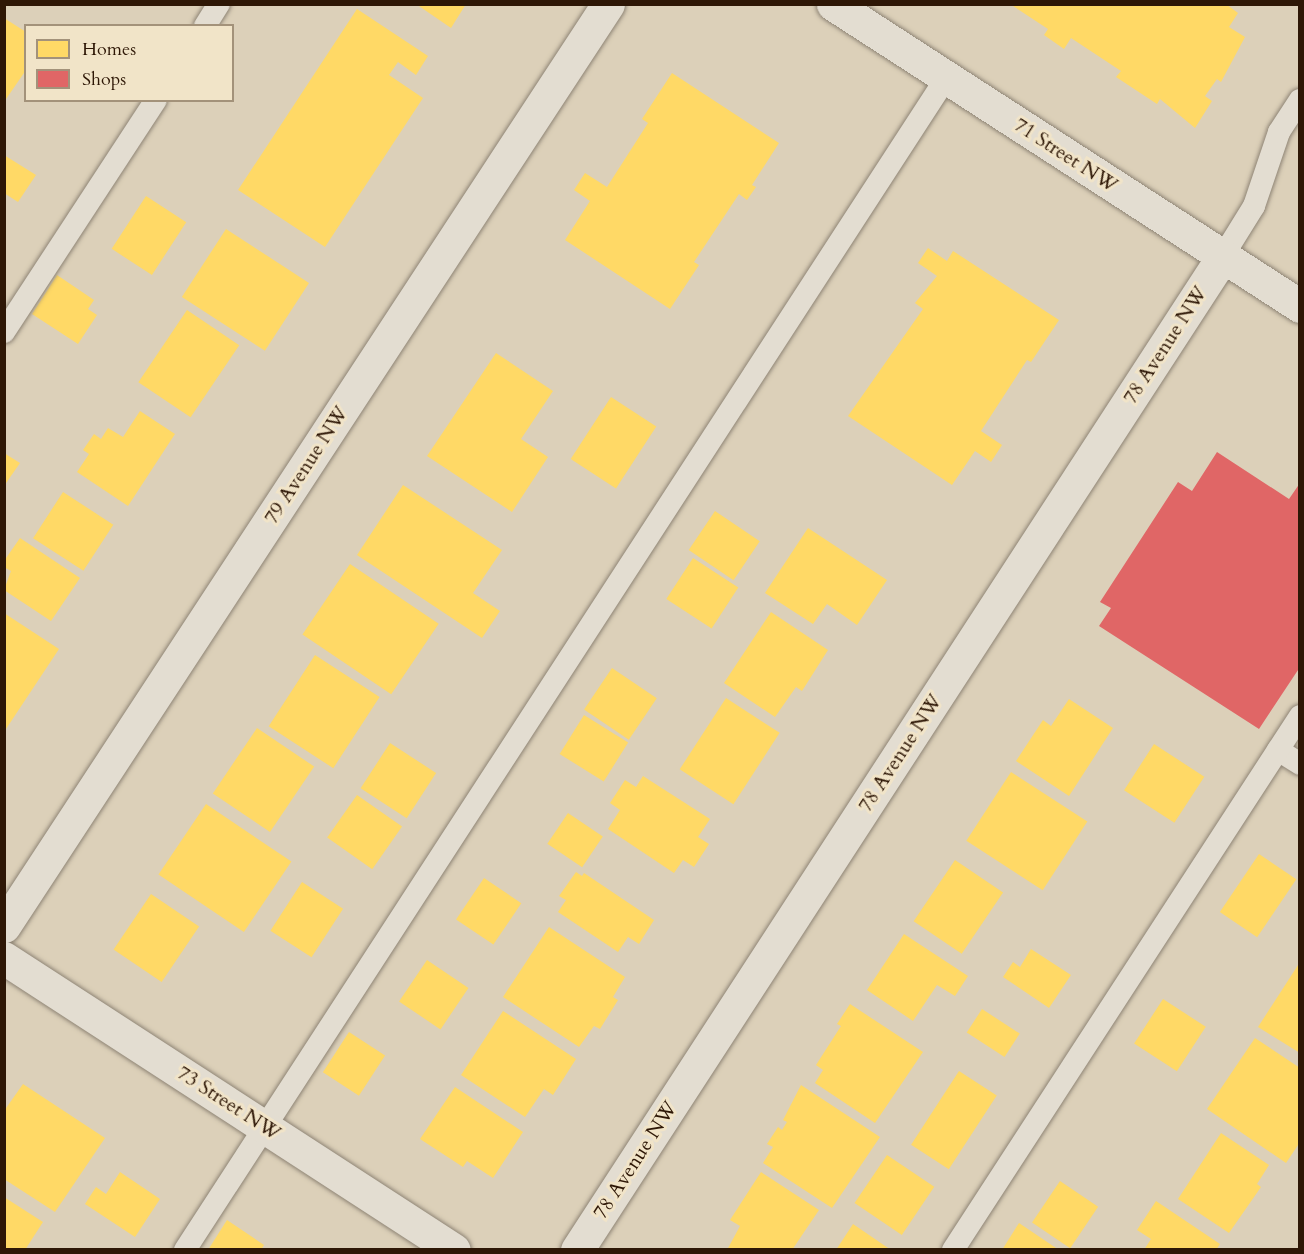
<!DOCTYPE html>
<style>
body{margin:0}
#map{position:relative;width:1304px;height:1254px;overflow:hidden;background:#dcd0b9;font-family:Cardo,serif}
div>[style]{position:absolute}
.homes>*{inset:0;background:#ffd966;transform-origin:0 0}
.shops>*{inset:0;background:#e06666}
.roads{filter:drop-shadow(0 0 2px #8e8475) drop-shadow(0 0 2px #8e8475)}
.lane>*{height:22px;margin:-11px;padding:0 11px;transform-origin:11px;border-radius:11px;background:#e3ddd1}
.street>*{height:33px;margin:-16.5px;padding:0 16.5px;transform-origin:16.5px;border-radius:16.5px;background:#e3ddd1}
.secondary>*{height:33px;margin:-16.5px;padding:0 16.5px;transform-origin:16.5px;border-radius:16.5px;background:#e3ddd1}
span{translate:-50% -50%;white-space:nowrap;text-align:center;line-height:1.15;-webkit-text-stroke:6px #f1e4c8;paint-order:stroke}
.street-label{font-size:20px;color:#2e1706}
.frame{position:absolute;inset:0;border:6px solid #2e1706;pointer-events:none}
.legend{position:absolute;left:24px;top:24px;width:210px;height:78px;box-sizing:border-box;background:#f1e4c8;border:2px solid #a3927a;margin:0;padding:8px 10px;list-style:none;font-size:18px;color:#2e1706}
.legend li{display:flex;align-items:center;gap:12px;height:30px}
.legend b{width:30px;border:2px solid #a3927a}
</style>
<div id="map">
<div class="homes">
<div style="clip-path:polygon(416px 4px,466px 4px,451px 28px)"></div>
<div style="clip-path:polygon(1010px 4px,1226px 4px,1238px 13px,1229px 27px,1245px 37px,1221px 82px,1217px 79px,1205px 96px,1212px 101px,1195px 128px,1160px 99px,1157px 104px,1116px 77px,1121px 71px,1071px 38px,1064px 49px,1044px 35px,1048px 29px)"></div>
<div style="clip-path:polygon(357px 9px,428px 56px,416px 75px,398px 62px,389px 75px,423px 98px,325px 247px,238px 190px)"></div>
<div style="clip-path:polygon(4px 18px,26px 32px,26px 70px,4px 102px)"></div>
<div style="clip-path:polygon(672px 73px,779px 143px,752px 185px,756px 187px,747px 200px,739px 194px,694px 262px,699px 265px,670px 309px,565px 240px,590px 201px,574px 190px,585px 173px,607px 187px,648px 123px,642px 119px)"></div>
<div style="clip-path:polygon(4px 155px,36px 175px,18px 202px,4px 193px)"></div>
<div style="left:146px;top:196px;width:48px;height:63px;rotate:33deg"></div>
<div style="left:226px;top:229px;width:99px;height:81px;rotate:33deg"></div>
<div style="clip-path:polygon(928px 248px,947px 261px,953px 251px,1059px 320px,1031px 362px,1027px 360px,981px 431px,1002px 445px,991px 462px,975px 451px,952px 485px,848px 416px,923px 309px,915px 303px,937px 276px,918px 263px)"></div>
<div style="clip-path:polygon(57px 275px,94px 300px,88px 309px,97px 315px,78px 344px,32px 314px)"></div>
<div style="left:187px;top:310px;width:63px;height:87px;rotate:34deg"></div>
<div style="clip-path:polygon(496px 353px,553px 391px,521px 439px,548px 457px,512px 512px,427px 456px)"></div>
<div style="left:611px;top:397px;width:54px;height:74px;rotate:33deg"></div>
<div style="clip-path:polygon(140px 411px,175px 434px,128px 506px,77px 472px,89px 454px,83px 450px,94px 434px,101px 439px,108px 428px,123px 437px)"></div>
<div style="clip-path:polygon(4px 453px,20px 463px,4px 486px)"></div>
<div style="clip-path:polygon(403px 485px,502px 550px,473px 593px,500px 611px,482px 638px,357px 555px)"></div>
<div style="left:63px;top:492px;width:60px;height:55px;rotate:33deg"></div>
<div style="left:715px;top:511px;width:54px;height:47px;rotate:34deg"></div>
<div style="clip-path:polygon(808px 528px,887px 580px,857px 625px,827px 604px,813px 624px,765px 593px)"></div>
<div style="clip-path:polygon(20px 538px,80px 578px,51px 621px,4px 590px,11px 571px,4px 567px,4px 561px)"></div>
<div style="left:693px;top:558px;width:54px;height:49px;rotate:33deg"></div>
<div style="left:350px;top:564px;width:107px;height:85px;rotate:34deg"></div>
<div style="clip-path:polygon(771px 612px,828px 650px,802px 691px,796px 687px,775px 717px,724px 683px)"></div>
<div style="clip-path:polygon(4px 613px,59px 649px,4px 732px)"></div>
<div style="left:315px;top:655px;width:77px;height:85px;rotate:33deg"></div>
<div style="left:612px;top:668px;width:54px;height:50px;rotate:34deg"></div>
<div style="left:726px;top:698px;width:64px;height:85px;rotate:33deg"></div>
<div style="clip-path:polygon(1069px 699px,1113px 728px,1069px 796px,1016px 761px,1043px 720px,1051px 726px)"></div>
<div style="left:584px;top:715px;width:52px;height:46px;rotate:32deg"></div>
<div style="left:257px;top:728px;width:69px;height:79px;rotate:34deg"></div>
<div style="left:390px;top:743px;width:55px;height:54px;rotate:33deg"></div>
<div style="left:1154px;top:744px;width:60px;height:55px;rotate:33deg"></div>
<div style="left:1011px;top:772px;width:91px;height:82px;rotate:33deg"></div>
<div style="clip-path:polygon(643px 776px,710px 819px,698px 837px,709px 844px,694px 867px,683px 860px,674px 873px,608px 829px,620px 810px,610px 803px,625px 780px,636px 787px)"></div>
<div style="left:357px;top:795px;width:55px;height:52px;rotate:35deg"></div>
<div style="left:206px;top:804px;width:103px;height:85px;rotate:34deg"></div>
<div style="left:568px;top:813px;width:42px;height:37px;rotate:34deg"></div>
<div style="left:1259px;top:854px;width:45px;height:70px;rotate:34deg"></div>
<div style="left:955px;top:860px;width:58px;height:74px;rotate:34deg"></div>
<div style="clip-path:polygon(576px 872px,582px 876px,584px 873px,654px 920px,639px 944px,628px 937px,618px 952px,558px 912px,566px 900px,559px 896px)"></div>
<div style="left:484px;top:878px;width:45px;height:50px;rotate:34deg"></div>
<div style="left:302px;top:882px;width:49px;height:58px;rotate:33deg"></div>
<div style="left:151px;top:894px;width:58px;height:67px;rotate:34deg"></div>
<div style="clip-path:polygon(549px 927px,625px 977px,613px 997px,618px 1000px,600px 1029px,594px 1026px,579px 1047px,503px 997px)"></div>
<div style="clip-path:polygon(904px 934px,968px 976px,955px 996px,937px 985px,913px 1021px,867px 990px)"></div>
<div style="clip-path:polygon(1031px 949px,1071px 975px,1049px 1008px,1003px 977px,1013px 962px,1020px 967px)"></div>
<div style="left:427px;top:960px;width:50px;height:50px;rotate:34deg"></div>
<div style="clip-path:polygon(1300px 962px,1300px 1053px,1258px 1027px)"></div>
<div style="left:1163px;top:999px;width:51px;height:53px;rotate:33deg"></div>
<div style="clip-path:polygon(850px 1004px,923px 1052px,875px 1123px,815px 1083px,823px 1070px,816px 1065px,841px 1026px,837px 1024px)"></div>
<div style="left:982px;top:1009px;width:45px;height:28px;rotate:33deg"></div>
<div style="clip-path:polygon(503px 1011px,576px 1059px,553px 1095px,544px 1089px,525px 1117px,461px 1075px)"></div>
<div style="left:349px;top:1032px;width:43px;height:48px;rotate:33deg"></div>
<div style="clip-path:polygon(1255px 1038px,1300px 1068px,1300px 1142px,1286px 1163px,1207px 1109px)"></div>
<div style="left:959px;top:1071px;width:45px;height:88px;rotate:33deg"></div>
<div style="clip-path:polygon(23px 1084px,105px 1138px,55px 1212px,4px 1179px,4px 1111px)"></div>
<div style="clip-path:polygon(801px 1085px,880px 1137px,832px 1208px,763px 1163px,773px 1147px,767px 1144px,778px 1127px,782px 1130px,787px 1122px,783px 1120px)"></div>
<div style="clip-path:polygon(455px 1087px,523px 1132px,493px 1178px,467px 1161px,463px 1167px,420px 1139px)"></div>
<div style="clip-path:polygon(1221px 1133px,1269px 1165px,1257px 1184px,1261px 1187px,1229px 1233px,1178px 1199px)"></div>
<div style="left:887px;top:1155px;width:57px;height:58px;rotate:34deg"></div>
<div style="clip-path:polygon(120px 1172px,160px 1199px,135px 1237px,85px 1204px,96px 1187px,106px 1194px)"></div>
<div style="clip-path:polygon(761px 1172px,819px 1210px,792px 1250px,727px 1250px,740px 1226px,730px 1220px)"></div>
<div style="left:1060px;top:1181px;width:46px;height:50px;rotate:34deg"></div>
<div style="clip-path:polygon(4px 1197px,43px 1222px,25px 1250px,4px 1250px)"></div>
<div style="clip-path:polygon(1156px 1201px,1220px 1244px,1216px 1250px,1144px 1250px,1151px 1239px,1137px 1230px)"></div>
<div style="clip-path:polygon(227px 1220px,264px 1245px,261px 1250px,208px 1250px)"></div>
<div style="clip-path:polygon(1019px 1223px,1059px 1250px,1002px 1250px)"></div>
<div style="clip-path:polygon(853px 1224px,891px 1250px,836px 1250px)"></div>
</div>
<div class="shops">
<div style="clip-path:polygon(1217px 452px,1289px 499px,1300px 483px,1300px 667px,1259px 729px,1099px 626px,1111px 608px,1100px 602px,1178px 482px,1192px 491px)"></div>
</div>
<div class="roads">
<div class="lane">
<div style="left:205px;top:26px;width:26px;rotate:-58deg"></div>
<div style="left:1223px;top:256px;width:59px;rotate:-58.2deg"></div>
<div style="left:1254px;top:206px;width:78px;rotate:-71.3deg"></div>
<div style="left:1279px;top:132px;width:38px;rotate:-57deg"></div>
<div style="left:4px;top:332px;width:277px;rotate:-56.8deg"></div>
<div style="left:1278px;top:750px;width:26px;rotate:32deg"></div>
<div style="left:185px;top:1250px;width:1397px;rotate:-57deg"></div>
<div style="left:953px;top:1250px;width:637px;rotate:-56.98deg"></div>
</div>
<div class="street">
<div style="left:4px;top:926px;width:1102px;rotate:-56.77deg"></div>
<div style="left:4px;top:958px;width:536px;rotate:32.98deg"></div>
<div style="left:577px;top:1250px;width:1185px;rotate:-56.98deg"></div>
</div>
<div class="secondary">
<div style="left:833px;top:4px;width:556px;rotate:32.89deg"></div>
</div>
</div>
<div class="street-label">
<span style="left:1066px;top:155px;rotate:33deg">71 Street NW</span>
<span style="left:1165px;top:345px;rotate:-57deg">78 Avenue NW</span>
<span style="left:306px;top:465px;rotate:-57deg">79 Avenue NW</span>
<span style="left:900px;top:753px;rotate:-57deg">78 Avenue NW</span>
<span style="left:229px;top:1103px;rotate:33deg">73 Street NW</span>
<span style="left:635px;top:1160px;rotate:-57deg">78 Avenue NW</span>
</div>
<div class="frame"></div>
<ul class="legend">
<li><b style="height:16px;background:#ffd966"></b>Homes</li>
<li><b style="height:16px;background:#e06666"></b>Shops</li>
</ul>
</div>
